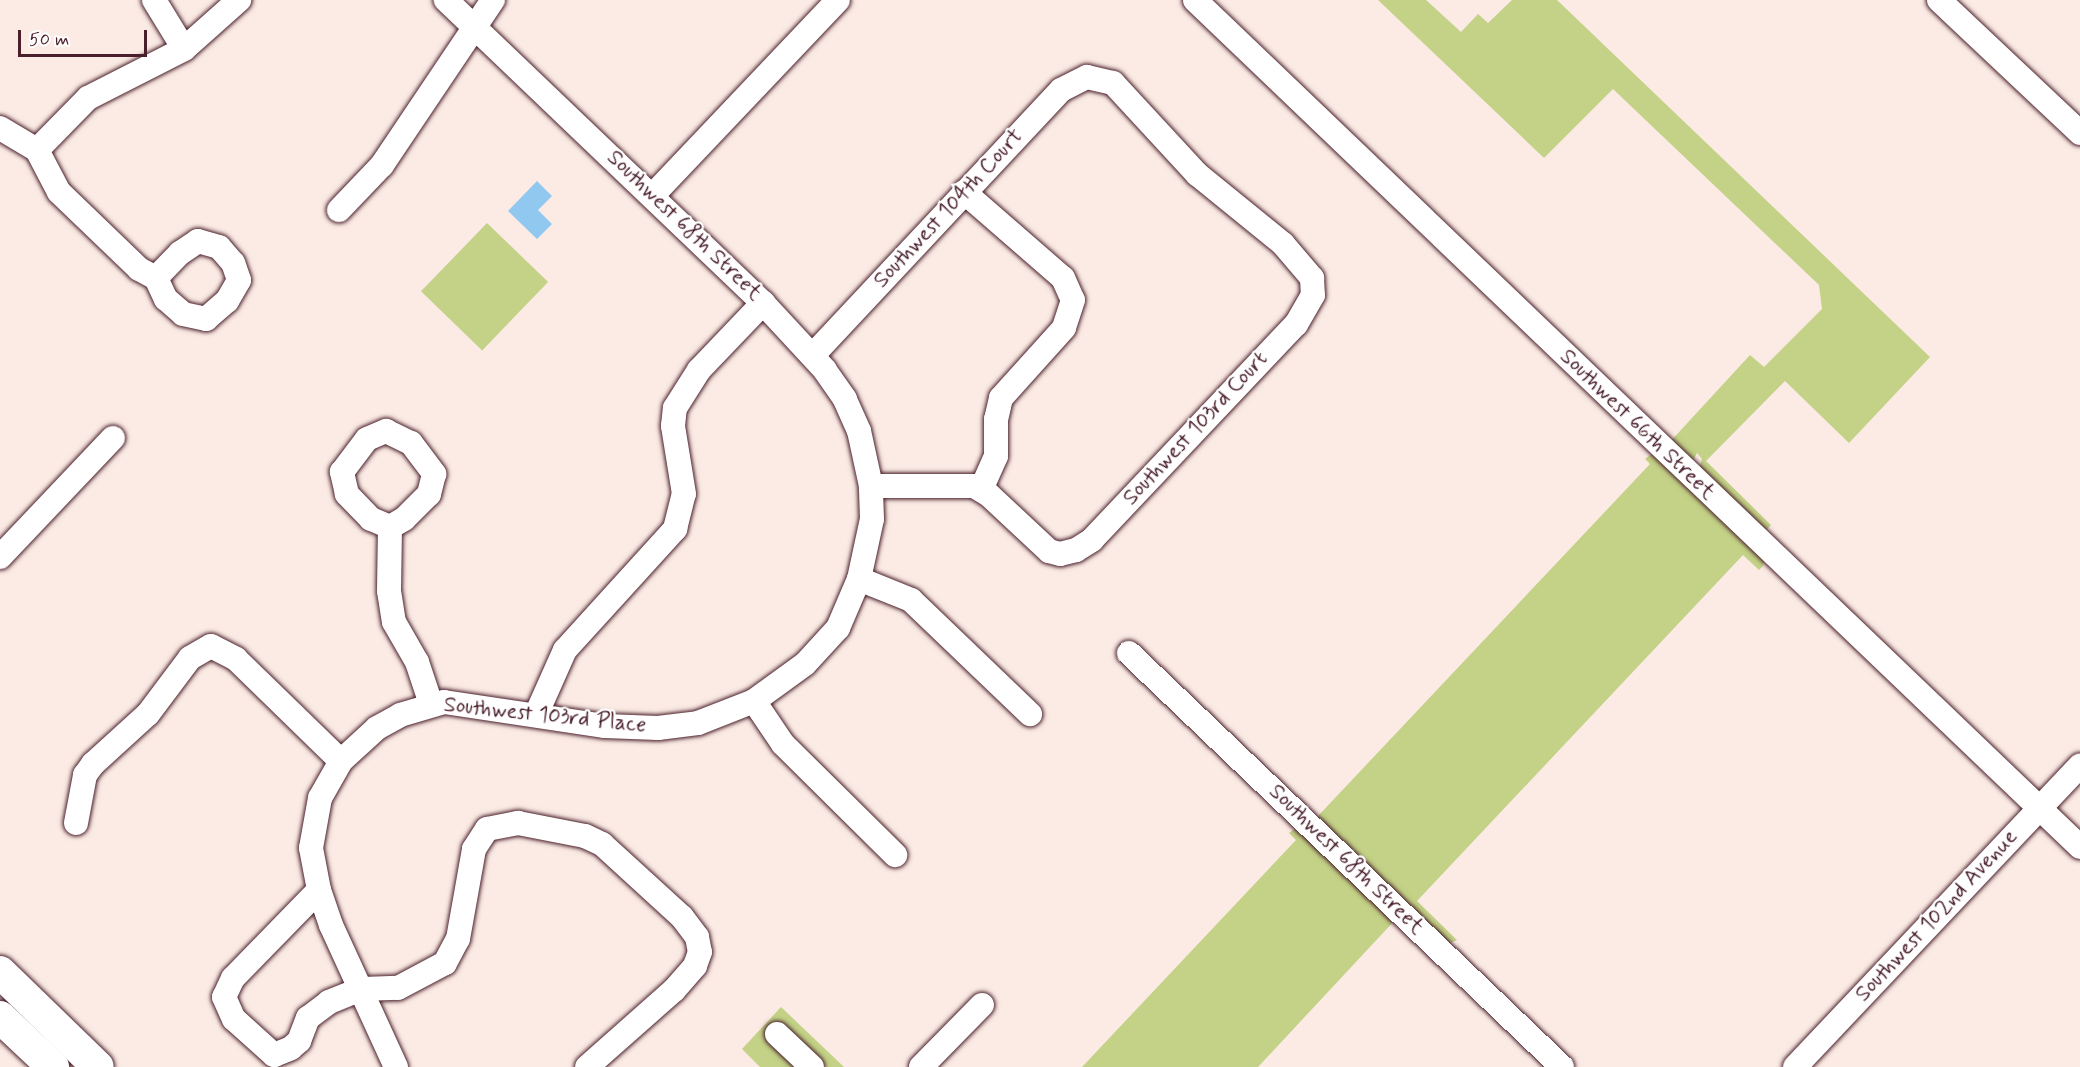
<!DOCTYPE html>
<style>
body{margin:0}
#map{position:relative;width:2080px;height:1067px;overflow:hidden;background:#fbebe4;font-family:Mynerve,sans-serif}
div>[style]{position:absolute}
.green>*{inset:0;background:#c3d286;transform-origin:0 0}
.water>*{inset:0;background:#90c8ef}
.roads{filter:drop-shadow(0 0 2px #4a1f2b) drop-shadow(0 0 2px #4a1f2b)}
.minor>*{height:24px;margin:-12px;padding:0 12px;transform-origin:12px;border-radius:12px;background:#fff}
.major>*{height:32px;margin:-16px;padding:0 16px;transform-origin:16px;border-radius:16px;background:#fff}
span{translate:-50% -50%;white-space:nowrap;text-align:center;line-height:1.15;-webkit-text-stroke:4.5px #fff;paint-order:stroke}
.street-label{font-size:22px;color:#4a1f2b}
.scale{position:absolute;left:18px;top:30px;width:129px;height:27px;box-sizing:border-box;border:3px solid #4a1f2b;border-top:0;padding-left:8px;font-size:18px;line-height:21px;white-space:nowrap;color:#4a1f2b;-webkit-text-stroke:4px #fff;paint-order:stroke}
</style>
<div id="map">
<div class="green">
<div style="clip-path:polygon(1378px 0,1426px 0,1461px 32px,1478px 14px,1488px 23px,1512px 0,1557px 0,1930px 357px,1849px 443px,1785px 381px,1706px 461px,1771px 525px,1763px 534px,1699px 469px,1702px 459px,1697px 453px,1691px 465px,1668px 444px,1750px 355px,1764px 367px,1822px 309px,1819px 285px,1613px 89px,1544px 158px)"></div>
<div style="left:487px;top:223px;width:85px;height:95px;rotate:44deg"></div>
<div style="clip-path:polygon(1654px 452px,1765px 558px,1763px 566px,1759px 570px,1743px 555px,1417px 901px,1457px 940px,1446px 945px,1321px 825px,1318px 816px,1650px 464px,1645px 459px)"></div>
<div style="clip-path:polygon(1299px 826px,1396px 919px,1258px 1067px,1082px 1067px,1296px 840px,1289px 833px)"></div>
<div style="clip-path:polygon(781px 1007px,844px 1067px,826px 1067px,784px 1028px,803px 1067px,760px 1067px,742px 1049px)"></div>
</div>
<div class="water">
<div style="clip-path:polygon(537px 181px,552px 196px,538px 210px,552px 224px,537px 239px,508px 211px)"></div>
</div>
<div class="roads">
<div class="minor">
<div style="left:154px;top:0;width:57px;rotate:58.5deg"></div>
<div style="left:1195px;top:0;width:1225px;rotate:43.74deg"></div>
<div style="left:1939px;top:0;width:194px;rotate:43.3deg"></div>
<div style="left:0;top:128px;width:43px;rotate:30.7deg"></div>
<div style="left:37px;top:150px;width:47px;rotate:62.4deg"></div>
<div style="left:59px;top:192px;width:111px;rotate:43.9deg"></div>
<div style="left:139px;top:269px;width:19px;rotate:28deg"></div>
<div style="left:156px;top:278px;width:23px;rotate:65deg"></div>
<div style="left:166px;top:299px;width:23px;rotate:41deg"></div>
<div style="left:183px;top:314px;width:24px;rotate:12deg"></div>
<div style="left:206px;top:319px;width:28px;rotate:-41deg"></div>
<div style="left:227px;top:301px;width:24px;rotate:-60deg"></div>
<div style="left:239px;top:280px;width:18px;rotate:-109deg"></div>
<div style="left:233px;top:263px;width:21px;rotate:-131deg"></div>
<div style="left:219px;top:247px;width:22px;rotate:-164deg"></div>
<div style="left:198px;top:241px;width:22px;rotate:146deg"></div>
<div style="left:180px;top:253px;width:35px;rotate:134deg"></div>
<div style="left:37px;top:150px;width:73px;rotate:-45.6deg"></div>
<div style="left:88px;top:98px;width:108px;rotate:-27deg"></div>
<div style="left:184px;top:49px;width:74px;rotate:-41.7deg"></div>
<div style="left:964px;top:192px;width:131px;rotate:41deg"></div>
<div style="left:1063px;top:278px;width:24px;rotate:66deg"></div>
<div style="left:1073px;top:300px;width:29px;rotate:108deg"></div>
<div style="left:1064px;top:328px;width:94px;rotate:132deg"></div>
<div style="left:1001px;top:398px;width:22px;rotate:103deg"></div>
<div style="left:996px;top:419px;width:37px;rotate:90deg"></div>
<div style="left:996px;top:456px;width:36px;rotate:114deg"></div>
<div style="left:652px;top:196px;width:270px;rotate:-46.5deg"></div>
<div style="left:339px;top:210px;width:62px;rotate:-46.3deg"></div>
<div style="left:382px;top:165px;width:199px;rotate:-56.1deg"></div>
<div style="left:813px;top:355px;width:363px;rotate:-46.9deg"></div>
<div style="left:1061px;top:90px;width:29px;rotate:-27deg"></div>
<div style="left:1087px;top:77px;width:27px;rotate:13deg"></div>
<div style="left:1113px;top:83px;width:124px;rotate:47.3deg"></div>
<div style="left:1197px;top:174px;width:111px;rotate:39.1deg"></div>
<div style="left:1283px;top:244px;width:45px;rotate:49.5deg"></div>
<div style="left:1312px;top:278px;width:17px;rotate:87deg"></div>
<div style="left:1313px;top:295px;width:34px;rotate:120deg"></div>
<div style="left:1296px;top:324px;width:297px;rotate:133.4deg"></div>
<div style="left:1092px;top:540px;width:19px;rotate:148deg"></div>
<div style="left:1076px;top:550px;width:16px;rotate:166deg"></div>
<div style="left:1060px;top:554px;width:11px;rotate:-165deg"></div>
<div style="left:1049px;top:551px;width:82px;rotate:-137deg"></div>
<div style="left:989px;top:495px;width:17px;rotate:-149deg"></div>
<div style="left:974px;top:486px;width:103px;rotate:180deg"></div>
<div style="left:386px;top:431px;width:28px;rotate:26deg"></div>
<div style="left:411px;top:443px;width:39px;rotate:53deg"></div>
<div style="left:434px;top:474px;width:21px;rotate:104deg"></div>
<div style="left:429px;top:494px;width:35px;rotate:135deg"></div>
<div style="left:404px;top:519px;width:16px;rotate:150deg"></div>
<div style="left:390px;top:527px;width:21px;rotate:-157deg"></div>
<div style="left:371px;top:519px;width:35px;rotate:-134deg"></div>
<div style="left:347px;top:494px;width:23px;rotate:-103deg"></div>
<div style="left:342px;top:472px;width:41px;rotate:-52.9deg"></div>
<div style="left:367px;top:439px;width:21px;rotate:-23deg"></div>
<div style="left:390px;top:527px;width:64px;rotate:90.9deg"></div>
<div style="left:389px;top:591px;width:31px;rotate:81deg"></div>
<div style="left:394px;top:622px;width:46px;rotate:60.1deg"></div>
<div style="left:417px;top:662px;width:44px;rotate:71.6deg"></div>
<div style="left:0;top:557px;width:164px;rotate:-46.5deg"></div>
<div style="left:859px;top:579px;width:56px;rotate:22deg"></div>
<div style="left:911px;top:600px;width:165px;rotate:43.8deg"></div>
<div style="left:1129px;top:653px;width:599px;rotate:43.71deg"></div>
<div style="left:754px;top:701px;width:52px;rotate:56deg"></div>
<div style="left:783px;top:744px;width:158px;rotate:44.7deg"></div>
<div style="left:536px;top:715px;width:71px;rotate:-66deg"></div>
<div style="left:565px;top:650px;width:164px;rotate:-47.7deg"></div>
<div style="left:675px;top:529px;width:36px;rotate:-76deg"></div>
<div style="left:684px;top:494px;width:69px;rotate:-99.2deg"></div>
<div style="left:673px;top:426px;width:18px;rotate:-84deg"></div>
<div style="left:675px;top:408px;width:45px;rotate:-57.7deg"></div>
<div style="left:699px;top:370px;width:93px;rotate:-46.3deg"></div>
<div style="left:76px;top:823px;width:49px;rotate:-79.4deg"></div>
<div style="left:85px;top:775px;width:14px;rotate:-54deg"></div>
<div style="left:93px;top:764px;width:74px;rotate:-42.3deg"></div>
<div style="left:148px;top:714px;width:70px;rotate:-53.1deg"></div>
<div style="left:190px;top:658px;width:24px;rotate:-30deg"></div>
<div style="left:211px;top:646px;width:28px;rotate:27deg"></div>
<div style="left:236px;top:659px;width:146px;rotate:44.2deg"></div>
<div style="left:319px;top:890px;width:123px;rotate:134.3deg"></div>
<div style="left:233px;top:978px;width:21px;rotate:115deg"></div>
<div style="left:224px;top:997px;width:24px;rotate:66deg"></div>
<div style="left:234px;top:1019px;width:54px;rotate:42deg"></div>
<div style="left:274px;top:1055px;width:18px;rotate:-22deg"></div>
<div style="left:291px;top:1048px;width:11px;rotate:-41deg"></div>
<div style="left:299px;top:1041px;width:25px;rotate:-69deg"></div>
<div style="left:308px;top:1018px;width:26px;rotate:-37deg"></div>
<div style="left:329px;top:1002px;width:35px;rotate:-22deg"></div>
<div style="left:362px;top:989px;width:36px;rotate:-2deg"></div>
<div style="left:398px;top:988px;width:53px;rotate:-28deg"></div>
<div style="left:445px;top:963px;width:27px;rotate:-62deg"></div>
<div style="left:458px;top:939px;width:91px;rotate:-79.9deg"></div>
<div style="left:474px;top:849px;width:24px;rotate:-57deg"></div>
<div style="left:487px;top:829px;width:32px;rotate:-11deg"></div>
<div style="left:518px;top:823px;width:68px;rotate:11deg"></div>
<div style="left:585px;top:836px;width:19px;rotate:25deg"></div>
<div style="left:602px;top:844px;width:108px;rotate:42.4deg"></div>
<div style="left:682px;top:917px;width:25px;rotate:53deg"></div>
<div style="left:697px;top:937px;width:15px;rotate:79deg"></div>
<div style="left:700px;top:952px;width:15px;rotate:110deg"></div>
<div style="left:695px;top:966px;width:32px;rotate:131deg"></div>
<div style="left:674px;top:990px;width:116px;rotate:138.5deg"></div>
<div style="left:777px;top:1034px;width:48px;rotate:43.3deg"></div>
<div style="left:396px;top:1067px;width:156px;rotate:-114.6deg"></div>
<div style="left:331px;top:925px;width:37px;rotate:-109deg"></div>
<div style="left:319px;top:890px;width:43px;rotate:-100.8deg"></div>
<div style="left:311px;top:848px;width:51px;rotate:-79.8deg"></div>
<div style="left:320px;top:798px;width:43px;rotate:-60.4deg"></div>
<div style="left:341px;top:761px;width:49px;rotate:-42.5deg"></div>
<div style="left:377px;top:728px;width:26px;rotate:-29deg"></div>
<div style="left:400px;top:715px;width:46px;rotate:-16.5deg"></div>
<div style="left:444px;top:702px;width:163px;rotate:8.5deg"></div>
<div style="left:605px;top:726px;width:53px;rotate:2.2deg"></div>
<div style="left:658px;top:728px;width:40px;rotate:-7.1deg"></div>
<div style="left:698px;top:723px;width:60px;rotate:-21.4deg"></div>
<div style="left:754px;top:701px;width:63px;rotate:-36deg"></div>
<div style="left:805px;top:664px;width:49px;rotate:-47.5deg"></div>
<div style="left:838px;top:628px;width:53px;rotate:-66.8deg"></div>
<div style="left:859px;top:579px;width:61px;rotate:-77.8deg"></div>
<div style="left:872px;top:519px;width:33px;rotate:-92deg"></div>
<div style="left:871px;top:486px;width:56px;rotate:-102.3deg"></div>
<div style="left:859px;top:431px;width:35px;rotate:-114deg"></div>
<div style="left:845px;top:399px;width:35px;rotate:-125deg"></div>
<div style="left:825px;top:370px;width:91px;rotate:-132.8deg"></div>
<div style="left:763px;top:303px;width:439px;rotate:-136.3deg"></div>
<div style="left:921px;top:1067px;width:87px;rotate:-45.5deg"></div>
<div style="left:1795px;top:1067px;width:415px;rotate:-46.6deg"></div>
</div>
<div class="major">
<div style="left:0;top:972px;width:136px;rotate:44.1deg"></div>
<div style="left:0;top:1017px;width:73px;rotate:43.3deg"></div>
</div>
</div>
<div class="street-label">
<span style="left:949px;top:209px;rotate:-47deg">Southwest 104th Court</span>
<span style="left:684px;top:226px;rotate:44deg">Southwest 68th Street</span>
<span style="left:1637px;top:425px;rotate:44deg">Southwest 66th Street</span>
<span style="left:1196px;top:429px;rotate:-47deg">Southwest 103rd Court</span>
<span style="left:545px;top:716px;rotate:6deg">Southwest 103rd Place</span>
<span style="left:1346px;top:860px;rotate:44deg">Southwest 68th Street</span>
<span style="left:1937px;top:916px;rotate:-47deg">Southwest 102nd Avenue</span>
</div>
<div class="scale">50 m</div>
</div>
